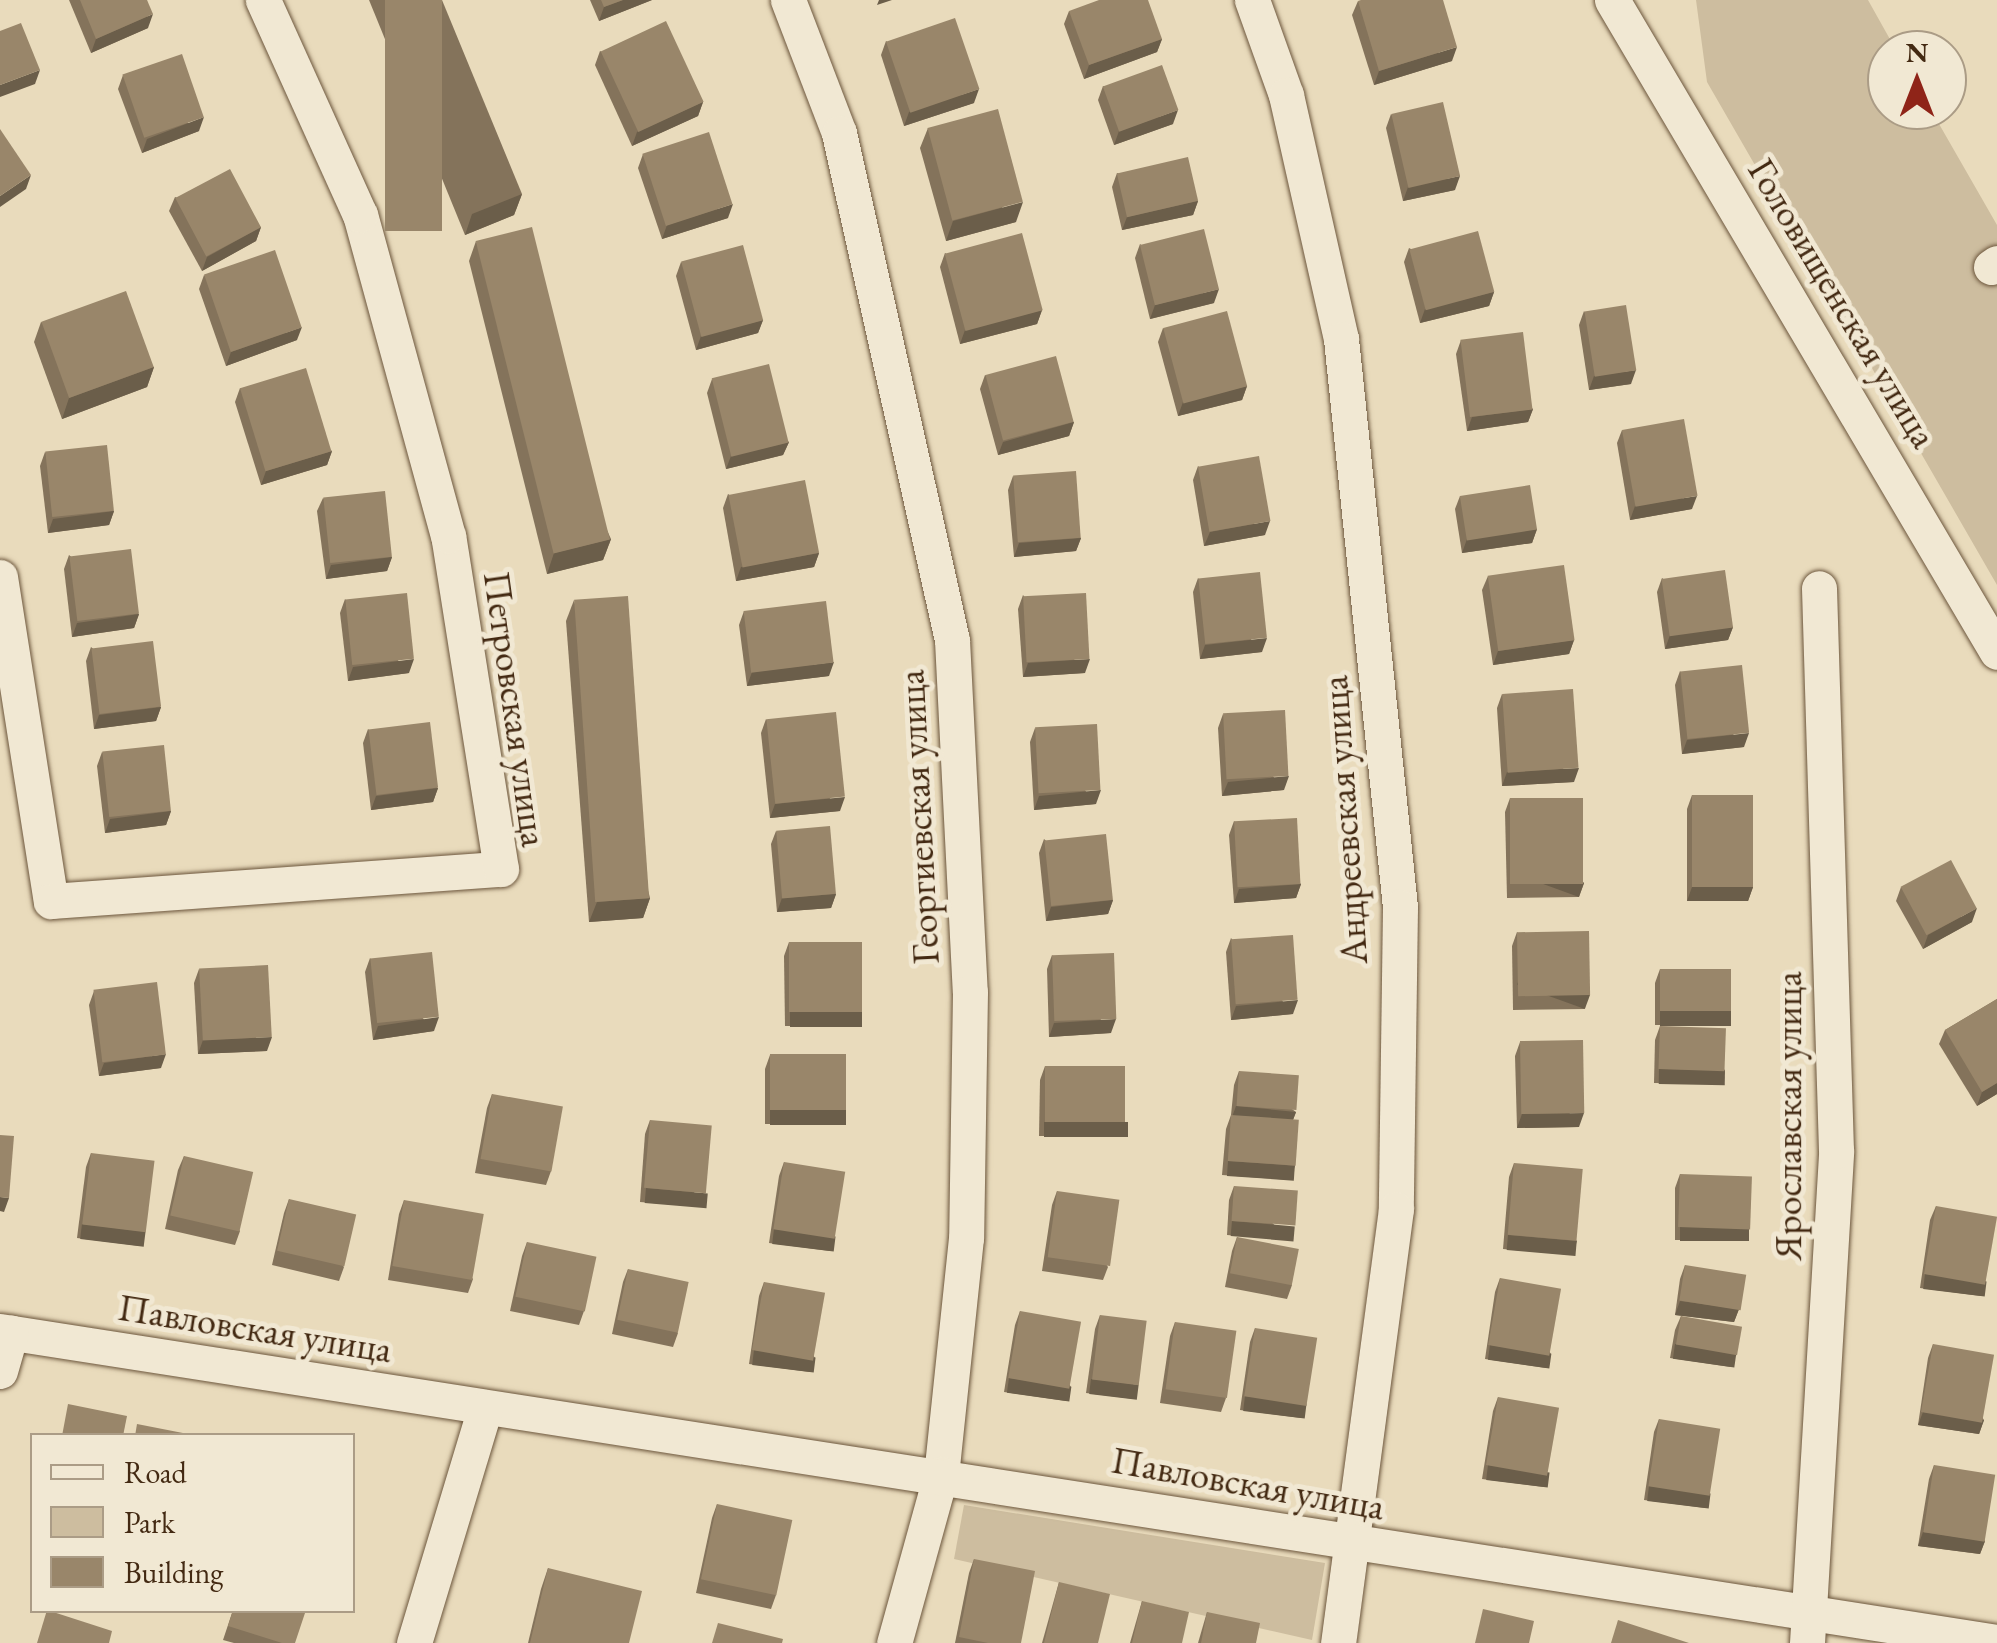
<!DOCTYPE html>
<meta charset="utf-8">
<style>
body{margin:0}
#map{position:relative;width:1997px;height:1643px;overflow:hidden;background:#e9dbbc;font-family:"EB Garamond",serif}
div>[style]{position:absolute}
.green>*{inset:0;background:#cdbd9f}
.roads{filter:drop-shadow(0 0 2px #6c563c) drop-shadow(0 0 2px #6c563c)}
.minor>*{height:35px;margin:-17.5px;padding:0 17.5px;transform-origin:17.5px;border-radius:17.5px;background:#f1e8d3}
.wall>*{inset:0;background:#84735b}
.shaded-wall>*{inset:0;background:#6b5e4a;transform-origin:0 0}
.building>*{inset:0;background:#99866a;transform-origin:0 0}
span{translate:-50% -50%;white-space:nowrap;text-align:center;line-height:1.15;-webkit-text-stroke:10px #f1e8d3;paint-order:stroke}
.street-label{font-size:38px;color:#432912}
.legend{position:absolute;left:30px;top:1433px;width:325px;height:180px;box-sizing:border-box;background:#f1e8d3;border:2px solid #ab9c86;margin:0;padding:12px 18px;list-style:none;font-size:30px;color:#432912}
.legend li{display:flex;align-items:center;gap:20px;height:50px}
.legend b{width:50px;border:2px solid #ab9c86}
.north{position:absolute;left:1867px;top:30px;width:100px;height:100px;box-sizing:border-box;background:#f1e8d3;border:2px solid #ab9c86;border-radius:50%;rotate:0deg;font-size:28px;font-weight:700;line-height:40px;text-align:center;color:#432912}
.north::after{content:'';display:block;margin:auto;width:35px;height:45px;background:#8f2418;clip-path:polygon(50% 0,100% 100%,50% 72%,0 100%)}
</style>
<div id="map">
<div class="green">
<div style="clip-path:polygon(1696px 0,1868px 0,1896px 50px,1887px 50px,1887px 110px,1931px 110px,1997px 225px,1997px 585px,1707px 82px)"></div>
<div style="clip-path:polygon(964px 1505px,1325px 1563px,1312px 1640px,954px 1559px)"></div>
</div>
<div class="roads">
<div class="minor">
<div style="left:788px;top:0;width:142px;rotate:69deg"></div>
<div style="left:839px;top:133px;width:519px;rotate:77.44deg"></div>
<div style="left:952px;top:640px;width:352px;rotate:87.1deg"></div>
<div style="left:970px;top:992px;width:246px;rotate:90.9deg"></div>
<div style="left:966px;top:1238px;width:237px;rotate:96deg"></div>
<div style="left:941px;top:1474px;width:175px;rotate:105.5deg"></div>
<div style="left:1252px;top:0;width:101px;rotate:70.3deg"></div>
<div style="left:1286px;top:95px;width:250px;rotate:77.3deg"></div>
<div style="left:1341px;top:339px;width:571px;rotate:84.07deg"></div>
<div style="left:1400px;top:907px;width:302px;rotate:90.8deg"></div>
<div style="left:1396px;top:1209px;width:438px;rotate:97.6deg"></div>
<div style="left:1612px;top:0;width:757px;rotate:59.44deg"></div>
<div style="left:1991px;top:267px;width:7px;rotate:-34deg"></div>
<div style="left:0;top:577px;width:328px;rotate:81.1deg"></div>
<div style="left:51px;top:901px;width:451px;rotate:-4.1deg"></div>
<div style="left:501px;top:869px;width:337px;rotate:-99deg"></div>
<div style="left:448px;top:536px;width:333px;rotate:-105.3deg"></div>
<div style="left:360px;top:215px;width:236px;rotate:-114.3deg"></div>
<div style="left:0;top:1331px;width:2021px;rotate:8.85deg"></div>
<div style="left:0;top:1371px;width:40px;rotate:-74deg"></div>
<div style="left:414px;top:1643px;width:245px;rotate:-73.2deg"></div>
<div style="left:1807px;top:1643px;width:493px;rotate:-86.6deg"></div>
<div style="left:1836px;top:1151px;width:563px;rotate:-91.73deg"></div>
</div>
</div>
<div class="wall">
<div style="clip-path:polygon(69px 0,147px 0,148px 28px,91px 53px)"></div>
<div style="clip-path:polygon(369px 0,442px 0,522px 194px,514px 215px,465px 235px)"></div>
<div style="clip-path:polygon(590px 0,652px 0,599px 21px)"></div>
<div style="clip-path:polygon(1358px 1px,1452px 61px,1374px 85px,1352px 15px)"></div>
<div style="clip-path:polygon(1069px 11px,1162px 39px,1157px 52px,1084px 79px,1064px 24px)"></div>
<div style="clip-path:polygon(886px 41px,974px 103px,904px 126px,881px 55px)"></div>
<div style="clip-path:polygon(600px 51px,703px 102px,698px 116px,632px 146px,595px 65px)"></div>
<div style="clip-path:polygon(123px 75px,199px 131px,142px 153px,118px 89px)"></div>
<div style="clip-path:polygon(1103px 86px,1173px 124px,1114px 145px,1098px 100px)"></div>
<div style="clip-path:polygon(1391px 114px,1455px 190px,1403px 201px,1386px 128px)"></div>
<div style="clip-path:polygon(928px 128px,1016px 222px,946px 241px,920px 148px)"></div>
<div style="clip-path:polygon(643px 154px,728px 218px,662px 239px,638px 168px)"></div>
<div style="clip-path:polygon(1117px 173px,1198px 201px,1193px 215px,1122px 230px,1112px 187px)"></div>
<div style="clip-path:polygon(175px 197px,261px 227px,256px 241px,202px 271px,169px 211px)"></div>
<div style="clip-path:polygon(476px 241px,611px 539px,603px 560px,547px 574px,469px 261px)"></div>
<div style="clip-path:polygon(1140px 244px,1214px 303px,1150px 319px,1135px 258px)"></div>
<div style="clip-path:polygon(1409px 248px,1494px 292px,1489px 306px,1420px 323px,1404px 262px)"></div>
<div style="clip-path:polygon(945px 253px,1042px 310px,1037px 324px,960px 344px,940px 267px)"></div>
<div style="clip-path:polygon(681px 262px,763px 320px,758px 333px,696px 350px,676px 276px)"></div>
<div style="clip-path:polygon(204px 275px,297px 340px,226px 366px,199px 289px)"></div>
<div style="clip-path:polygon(1584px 311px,1631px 384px,1589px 390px,1579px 325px)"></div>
<div style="clip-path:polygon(41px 322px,154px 367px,147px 387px,62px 419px,34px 342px)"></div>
<div style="clip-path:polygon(1163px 328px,1247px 386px,1242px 400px,1178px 416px,1158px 342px)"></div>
<div style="clip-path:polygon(1461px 340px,1533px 409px,1528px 422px,1467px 431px,1456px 354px)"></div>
<div style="clip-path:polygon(985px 375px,1074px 422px,1069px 436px,998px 455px,980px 389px)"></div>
<div style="clip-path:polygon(712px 379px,789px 442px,783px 455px,726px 469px,707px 393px)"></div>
<div style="clip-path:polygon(240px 388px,332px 451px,327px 465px,261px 485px,235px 402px)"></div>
<div style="clip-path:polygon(1622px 430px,1692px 509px,1630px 520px,1617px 443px)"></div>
<div style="clip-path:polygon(45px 452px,114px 511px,109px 525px,48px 533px,40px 466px)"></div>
<div style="clip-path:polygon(1198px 466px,1265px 535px,1204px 546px,1193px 480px)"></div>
<div style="clip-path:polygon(1013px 476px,1081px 538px,1076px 551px,1014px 557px,1008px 490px)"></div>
<div style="clip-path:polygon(728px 494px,819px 553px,814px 567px,736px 581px,723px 508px)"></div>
<div style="clip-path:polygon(1460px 496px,1537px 529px,1532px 543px,1462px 553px,1455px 509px)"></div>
<div style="clip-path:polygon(323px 498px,392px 557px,387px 571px,326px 579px,317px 511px)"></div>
<div style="clip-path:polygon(69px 555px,139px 614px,134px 628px,72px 637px,64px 569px)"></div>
<div style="clip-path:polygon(1488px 576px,1574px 640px,1569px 654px,1493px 665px,1482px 590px)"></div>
<div style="clip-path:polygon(1198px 578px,1262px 652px,1200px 659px,1193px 592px)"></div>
<div style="clip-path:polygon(1662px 578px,1733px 627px,1728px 640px,1665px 649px,1657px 592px)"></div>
<div style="clip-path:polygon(1023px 595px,1085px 673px,1023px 677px,1018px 609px)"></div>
<div style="clip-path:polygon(345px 599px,409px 673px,348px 681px,340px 613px)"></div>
<div style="clip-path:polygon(574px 600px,650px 898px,643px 918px,589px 922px,566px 621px)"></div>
<div style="clip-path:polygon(744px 611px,829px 676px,747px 686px,739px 625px)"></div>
<div style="clip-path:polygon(91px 647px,161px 707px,156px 721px,94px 729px,86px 661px)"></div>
<div style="clip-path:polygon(1680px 671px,1744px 747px,1682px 754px,1675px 685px)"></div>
<div style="clip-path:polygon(1502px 694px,1574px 782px,1502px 786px,1497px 708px)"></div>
<div style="clip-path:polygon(1223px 714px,1284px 790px,1222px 796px,1218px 728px)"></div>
<div style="clip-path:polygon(766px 719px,840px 811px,770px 818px,761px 733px)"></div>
<div style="clip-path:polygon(1035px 728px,1096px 804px,1034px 810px,1030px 742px)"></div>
<div style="clip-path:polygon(368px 729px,438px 788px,433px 802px,371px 810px,363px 743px)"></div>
<div style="clip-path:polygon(102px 752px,171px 811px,166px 825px,105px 833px,97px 766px)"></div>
<div style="clip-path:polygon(1692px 795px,1753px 887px,1748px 901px,1687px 901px,1687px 809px)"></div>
<div style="clip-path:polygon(1510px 798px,1584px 883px,1579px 897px,1507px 898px,1505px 812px)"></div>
<div style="clip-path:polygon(1234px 821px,1301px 884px,1296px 898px,1234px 903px,1229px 835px)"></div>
<div style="clip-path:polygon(776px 831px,836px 894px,831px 908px,777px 912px,771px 844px)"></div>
<div style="clip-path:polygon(1044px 839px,1113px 900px,1108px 914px,1046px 921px,1039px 853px)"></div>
<div style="clip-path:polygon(1901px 887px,1972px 922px,1923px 949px,1896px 901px)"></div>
<div style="clip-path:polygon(1517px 932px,1585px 1009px,1513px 1010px,1512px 946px)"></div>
<div style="clip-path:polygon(1231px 938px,1293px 1014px,1231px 1020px,1226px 952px)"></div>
<div style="clip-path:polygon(789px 942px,862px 1012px,857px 1026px,785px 1026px,784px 956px)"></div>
<div style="clip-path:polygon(1052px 955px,1111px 1033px,1049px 1037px,1047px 969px)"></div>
<div style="clip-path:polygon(370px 958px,434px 1031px,373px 1040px,365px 972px)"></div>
<div style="clip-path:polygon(199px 969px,267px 1051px,198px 1054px,194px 983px)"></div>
<div style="clip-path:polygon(1660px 969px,1731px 1011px,1726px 1025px,1655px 1025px,1655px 983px)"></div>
<div style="clip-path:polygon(94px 991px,161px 1068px,99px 1076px,89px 1005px)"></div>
<div style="clip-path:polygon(1997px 999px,1997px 1094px,1977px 1106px,1939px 1044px,1945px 1030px)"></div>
<div style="clip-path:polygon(1660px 1026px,1725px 1070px,1720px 1084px,1654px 1083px,1655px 1040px)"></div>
<div style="clip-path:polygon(1520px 1042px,1579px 1127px,1517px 1128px,1515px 1056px)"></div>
<div style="clip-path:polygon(770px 1055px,846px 1110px,841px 1124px,765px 1124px,765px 1069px)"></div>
<div style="clip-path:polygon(1045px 1066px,1123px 1136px,1039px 1136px,1040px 1080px)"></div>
<div style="clip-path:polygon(1239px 1071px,1296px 1112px,1293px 1120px,1295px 1166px,1290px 1180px,1222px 1175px,1226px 1129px,1231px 1115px,1234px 1085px)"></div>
<div style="clip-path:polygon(492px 1094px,551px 1171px,546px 1185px,475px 1173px,487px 1108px)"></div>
<div style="clip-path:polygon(650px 1120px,703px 1207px,640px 1202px,645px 1134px)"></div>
<div style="clip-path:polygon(91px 1153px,145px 1232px,140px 1246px,77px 1238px,86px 1167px)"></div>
<div style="clip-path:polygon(184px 1156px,240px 1231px,235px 1245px,165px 1229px,178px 1170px)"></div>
<div style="clip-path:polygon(784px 1162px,830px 1251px,769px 1243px,779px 1176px)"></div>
<div style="clip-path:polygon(1514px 1163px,1577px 1241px,1572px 1255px,1503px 1249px,1509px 1177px)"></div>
<div style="clip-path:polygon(1680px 1174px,1749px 1227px,1744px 1240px,1675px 1240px,1675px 1188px)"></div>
<div style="clip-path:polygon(1234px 1186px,1290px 1240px,1227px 1235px,1229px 1200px)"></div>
<div style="clip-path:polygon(1057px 1191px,1108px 1267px,1103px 1280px,1042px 1271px,1052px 1205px)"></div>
<div style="clip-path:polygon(289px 1199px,344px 1267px,339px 1281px,272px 1265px,284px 1213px)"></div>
<div style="clip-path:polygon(404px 1200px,473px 1279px,468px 1293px,388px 1280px,399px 1214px)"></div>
<div style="clip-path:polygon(1936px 1206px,1986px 1282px,1981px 1296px,1920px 1288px,1930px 1220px)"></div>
<div style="clip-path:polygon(1237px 1237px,1292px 1285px,1287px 1299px,1225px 1287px,1232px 1251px)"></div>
<div style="clip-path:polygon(527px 1242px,584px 1311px,579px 1325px,510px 1311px,522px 1256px)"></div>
<div style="clip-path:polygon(1685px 1265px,1739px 1309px,1734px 1322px,1675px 1315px,1680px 1279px)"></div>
<div style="clip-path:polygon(628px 1269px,678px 1333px,673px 1347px,612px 1334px,623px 1282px)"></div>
<div style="clip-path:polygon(1500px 1278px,1551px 1354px,1546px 1368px,1485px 1359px,1495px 1292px)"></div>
<div style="clip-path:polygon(764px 1282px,815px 1358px,810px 1372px,749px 1364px,759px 1296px)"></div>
<div style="clip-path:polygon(1020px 1311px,1071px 1387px,1066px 1401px,1004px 1392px,1015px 1325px)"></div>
<div style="clip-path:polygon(1100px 1315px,1134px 1399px,1086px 1393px,1095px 1329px)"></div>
<div style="clip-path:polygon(1681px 1316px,1731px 1367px,1670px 1358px,1675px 1330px)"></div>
<div style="clip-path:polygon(1175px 1322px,1226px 1398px,1221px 1412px,1160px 1403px,1170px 1336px)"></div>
<div style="clip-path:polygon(1255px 1328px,1306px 1404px,1301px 1418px,1240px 1410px,1250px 1342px)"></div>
<div style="clip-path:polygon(1933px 1344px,1984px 1420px,1979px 1434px,1918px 1425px,1928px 1358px)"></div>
<div style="clip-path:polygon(1498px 1397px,1544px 1487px,1482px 1479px,1493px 1411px)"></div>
<div style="clip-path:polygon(1659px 1419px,1710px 1494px,1705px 1508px,1644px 1500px,1654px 1432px)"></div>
<div style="clip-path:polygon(1934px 1465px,1985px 1541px,1980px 1554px,1918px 1546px,1929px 1479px)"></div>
<div style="clip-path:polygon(717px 1504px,776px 1595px,771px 1609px,696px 1593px,712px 1518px)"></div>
<div style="clip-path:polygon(974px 1559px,1021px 1643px,955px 1643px,969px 1573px)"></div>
<div style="clip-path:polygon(548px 1568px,629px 1643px,528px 1643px,541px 1589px)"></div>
<div style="clip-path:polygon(1059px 1582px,1098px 1643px,1042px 1643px)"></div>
<div style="clip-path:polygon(1142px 1601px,1182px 1643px,1130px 1643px)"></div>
<div style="clip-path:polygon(233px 1610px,295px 1643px,234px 1643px,223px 1640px)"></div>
<div style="clip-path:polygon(1207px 1612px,1256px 1643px,1198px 1643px)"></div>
</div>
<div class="shaded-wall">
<div style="clip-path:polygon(623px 0,652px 0,599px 21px,604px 7px)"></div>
<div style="clip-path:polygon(879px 0,892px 0,877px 5px)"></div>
<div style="clip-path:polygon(153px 14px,148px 28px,91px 53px,96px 39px)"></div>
<div style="clip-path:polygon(1162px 39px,1157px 52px,1084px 79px,1089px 65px)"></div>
<div style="clip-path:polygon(1457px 47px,1452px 61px,1374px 85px,1379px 71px)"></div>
<div style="clip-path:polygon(40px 70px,35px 84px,0 97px,0 85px)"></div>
<div style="clip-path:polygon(979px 89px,974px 103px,904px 126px,909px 112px)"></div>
<div style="clip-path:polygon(703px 102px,698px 116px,632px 146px,637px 132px)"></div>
<div style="clip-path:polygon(1178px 110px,1173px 124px,1114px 145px,1119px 131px)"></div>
<div style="clip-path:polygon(204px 117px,199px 131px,142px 153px,147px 139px)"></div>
<div style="clip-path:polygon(31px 175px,26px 189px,0 207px,0 196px)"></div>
<div style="clip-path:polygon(1460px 176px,1455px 190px,1403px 201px,1408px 187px)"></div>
<div style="clip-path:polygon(522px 194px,514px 215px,465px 235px,472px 214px)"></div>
<div style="clip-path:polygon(1198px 201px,1193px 215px,1122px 230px,1127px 217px)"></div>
<div style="clip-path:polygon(1023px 202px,1016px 222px,946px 241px,953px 221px)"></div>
<div style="clip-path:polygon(733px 204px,728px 218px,662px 239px,667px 225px)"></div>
<div style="clip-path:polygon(261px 227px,256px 241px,202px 271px,207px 257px)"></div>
<div style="clip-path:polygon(1219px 289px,1214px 303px,1150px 319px,1155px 305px)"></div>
<div style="clip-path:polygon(1494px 292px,1489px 306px,1420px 323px,1425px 309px)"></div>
<div style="clip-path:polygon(1042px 310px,1037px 324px,960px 344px,965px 330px)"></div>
<div style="clip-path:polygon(763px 320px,758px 333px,696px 350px,701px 336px)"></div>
<div style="clip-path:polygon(302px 327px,297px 340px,226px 366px,231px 352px)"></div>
<div style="clip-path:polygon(154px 367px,147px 387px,62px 419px,69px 398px)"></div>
<div style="clip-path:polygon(1636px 370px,1631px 384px,1589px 390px,1594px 376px)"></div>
<div style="clip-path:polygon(1247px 386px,1242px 400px,1178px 416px,1183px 402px)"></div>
<div style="clip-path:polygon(1533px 409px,1528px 422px,1467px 431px,1472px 417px)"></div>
<div style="clip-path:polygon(1074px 422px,1069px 436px,998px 455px,1003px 442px)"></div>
<div style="clip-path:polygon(789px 442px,783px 455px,726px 469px,731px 456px)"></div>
<div style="clip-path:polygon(332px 451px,327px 465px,261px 485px,266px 471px)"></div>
<div style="clip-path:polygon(1697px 496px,1692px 509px,1630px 520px,1635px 506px)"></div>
<div style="clip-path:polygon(114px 511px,109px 525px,48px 533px,53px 519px)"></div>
<div style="clip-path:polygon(1270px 521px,1265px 535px,1204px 546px,1210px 532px)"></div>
<div style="clip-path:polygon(1537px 529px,1532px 543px,1462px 553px,1467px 539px)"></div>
<div style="clip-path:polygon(1081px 538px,1076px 551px,1014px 557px,1019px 543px)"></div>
<div style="clip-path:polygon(611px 539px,603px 560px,547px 574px,554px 553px)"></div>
<div style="clip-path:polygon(819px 553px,814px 567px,736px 581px,741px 567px)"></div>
<div style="clip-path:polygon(392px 557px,387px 571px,326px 579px,331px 565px)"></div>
<div style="clip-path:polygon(139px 614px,134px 628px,72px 637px,77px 623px)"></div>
<div style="clip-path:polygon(1733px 627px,1728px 640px,1665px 649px,1670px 635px)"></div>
<div style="clip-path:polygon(1267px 638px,1262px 652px,1200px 659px,1205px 645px)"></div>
<div style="clip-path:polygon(1574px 640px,1569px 654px,1493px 665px,1498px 651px)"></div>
<div style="clip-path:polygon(414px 659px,409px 673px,348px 681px,353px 667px)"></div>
<div style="clip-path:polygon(1090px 659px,1085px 673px,1023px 677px,1028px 663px)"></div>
<div style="clip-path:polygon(834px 662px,829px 676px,747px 686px,752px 672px)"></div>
<div style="clip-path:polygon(161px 707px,156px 721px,94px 729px,99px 715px)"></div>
<div style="clip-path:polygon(1749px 733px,1744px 747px,1682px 754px,1687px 740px)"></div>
<div style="clip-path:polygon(1579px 768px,1574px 782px,1502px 786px,1507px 772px)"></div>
<div style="clip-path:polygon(1289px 776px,1284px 790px,1222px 796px,1228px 782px)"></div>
<div style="clip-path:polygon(438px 788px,433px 802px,371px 810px,376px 796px)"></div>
<div style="clip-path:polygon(1101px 790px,1096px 804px,1034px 810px,1039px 796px)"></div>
<div style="clip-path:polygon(845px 797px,840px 811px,770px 818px,775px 804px)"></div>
<div style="clip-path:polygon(171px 811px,166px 825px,105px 833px,110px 819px)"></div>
<div style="left:1584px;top:883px;width:15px;height:72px;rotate:110deg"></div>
<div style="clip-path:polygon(1301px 884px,1296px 898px,1234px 903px,1239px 889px)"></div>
<div style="clip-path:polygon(1692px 887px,1753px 887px,1748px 901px,1687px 901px)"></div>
<div style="clip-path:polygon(836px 894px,831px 908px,777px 912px,782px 898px)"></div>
<div style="clip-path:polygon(650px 898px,643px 918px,589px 922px,597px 902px)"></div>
<div style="clip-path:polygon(1113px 900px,1108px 914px,1046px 921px,1051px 907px)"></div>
<div style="clip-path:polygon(1977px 908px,1972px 922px,1923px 949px,1928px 935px)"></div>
<div style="left:1590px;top:995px;width:15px;height:72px;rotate:110deg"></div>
<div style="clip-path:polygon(1298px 1000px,1293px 1014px,1231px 1020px,1236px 1006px)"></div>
<div style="left:1660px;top:1011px;width:71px;height:15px"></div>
<div style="left:790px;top:1012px;width:72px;height:15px"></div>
<div style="clip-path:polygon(439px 1017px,434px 1031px,373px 1040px,378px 1026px)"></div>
<div style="clip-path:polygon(1116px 1019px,1111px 1033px,1049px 1037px,1054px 1023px)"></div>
<div style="clip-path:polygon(272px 1037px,267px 1051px,198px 1054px,203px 1040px)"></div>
<div style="clip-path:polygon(166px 1054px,161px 1068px,99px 1076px,104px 1063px)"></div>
<div style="left:1659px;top:1069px;width:66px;height:15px;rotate:1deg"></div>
<div style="clip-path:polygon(1997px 1083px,1997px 1094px,1977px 1106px,1982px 1092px)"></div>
<div style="clip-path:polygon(1236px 1106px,1296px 1112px,1291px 1125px,1231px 1120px)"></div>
<div style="left:770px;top:1110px;width:76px;height:15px"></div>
<div style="clip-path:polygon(1584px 1113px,1579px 1127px,1517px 1128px,1522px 1114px)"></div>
<div style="left:1044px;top:1122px;width:84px;height:15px"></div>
<div style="left:1228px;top:1161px;width:67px;height:15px;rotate:4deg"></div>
<div style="left:646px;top:1188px;width:62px;height:15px;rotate:5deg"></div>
<div style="clip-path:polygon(0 1197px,9px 1198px,4px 1212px,0 1211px)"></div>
<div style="left:1232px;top:1221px;width:63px;height:15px;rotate:5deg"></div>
<div style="left:82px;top:1224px;width:64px;height:15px;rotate:7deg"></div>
<div style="left:1680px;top:1227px;width:69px;height:14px"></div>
<div style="left:774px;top:1229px;width:62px;height:15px;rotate:7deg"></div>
<div style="left:1508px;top:1235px;width:69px;height:15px;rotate:5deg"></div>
<div style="left:1925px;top:1274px;width:62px;height:15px;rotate:7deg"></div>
<div style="clip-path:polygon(1680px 1301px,1739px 1309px,1734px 1322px,1675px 1315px)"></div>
<div style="left:1675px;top:1344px;width:62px;height:15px;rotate:8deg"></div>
<div style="left:1490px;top:1345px;width:62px;height:15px;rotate:8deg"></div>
<div style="left:754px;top:1350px;width:62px;height:15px;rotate:7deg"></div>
<div style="left:1009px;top:1378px;width:63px;height:15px;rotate:8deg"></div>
<div style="left:1091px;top:1379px;width:48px;height:15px;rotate:7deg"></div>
<div style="left:1245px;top:1396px;width:62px;height:15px;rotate:7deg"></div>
<div style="clip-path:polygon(1923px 1412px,1984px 1420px,1979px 1434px,1918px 1425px)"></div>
<div style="left:1488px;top:1465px;width:62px;height:15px;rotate:7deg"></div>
<div style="left:1649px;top:1486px;width:62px;height:15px;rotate:7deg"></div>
<div style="clip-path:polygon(1923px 1532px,1985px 1541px,1980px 1554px,1918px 1546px)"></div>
</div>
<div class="building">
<div style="clip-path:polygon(80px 0,147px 0,153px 14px,96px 39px)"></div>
<div style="left:385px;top:0;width:57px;height:231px"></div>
<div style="clip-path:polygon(601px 0,623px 0,604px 7px)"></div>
<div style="clip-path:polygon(1099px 0,1148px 0,1162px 39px,1089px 65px,1069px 11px)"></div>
<div style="clip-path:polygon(1361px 0,1443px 0,1457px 47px,1379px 71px,1358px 1px)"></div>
<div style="left:955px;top:18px;width:75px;height:73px;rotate:71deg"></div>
<div style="left:666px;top:21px;width:89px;height:72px;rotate:65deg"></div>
<div style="clip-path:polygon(21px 23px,40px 70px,0 85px,0 31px)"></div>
<div style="left:182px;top:54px;width:67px;height:63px;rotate:71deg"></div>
<div style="left:1162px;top:65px;width:48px;height:63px;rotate:70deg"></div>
<div style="left:1443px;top:102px;width:76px;height:53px;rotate:77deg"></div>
<div style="left:998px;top:109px;width:96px;height:73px;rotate:75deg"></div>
<div style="clip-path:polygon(0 129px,31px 175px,0 196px)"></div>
<div style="left:709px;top:132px;width:76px;height:70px;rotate:72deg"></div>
<div style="left:1188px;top:157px;width:45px;height:73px;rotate:77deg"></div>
<div style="left:230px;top:169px;width:66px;height:62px;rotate:62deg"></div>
<div style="left:532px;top:227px;width:322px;height:58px;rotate:76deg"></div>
<div style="left:1204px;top:229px;width:62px;height:66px;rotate:76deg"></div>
<div style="left:1478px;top:231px;width:63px;height:71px;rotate:75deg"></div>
<div style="left:1022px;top:233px;width:80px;height:80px;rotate:75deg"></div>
<div style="left:743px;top:245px;width:78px;height:64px;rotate:75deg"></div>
<div style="left:275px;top:250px;width:82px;height:75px;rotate:71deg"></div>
<div style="left:126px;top:291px;width:81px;height:90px;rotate:70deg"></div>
<div style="left:1626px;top:305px;width:66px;height:42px;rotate:81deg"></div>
<div style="left:1227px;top:311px;width:78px;height:66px;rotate:75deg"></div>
<div style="left:1523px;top:332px;width:78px;height:63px;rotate:83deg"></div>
<div style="left:1056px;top:356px;width:68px;height:73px;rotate:75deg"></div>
<div style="left:769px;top:364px;width:81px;height:59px;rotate:76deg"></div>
<div style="left:306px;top:368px;width:87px;height:69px;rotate:73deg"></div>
<div style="left:1684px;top:419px;width:78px;height:63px;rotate:80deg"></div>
<div style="left:107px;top:445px;width:66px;height:62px;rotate:84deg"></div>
<div style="left:1259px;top:456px;width:66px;height:62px;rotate:80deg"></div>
<div style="left:1076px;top:471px;width:67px;height:63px;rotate:86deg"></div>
<div style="left:805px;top:480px;width:74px;height:78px;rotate:79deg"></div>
<div style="left:1530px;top:485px;width:45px;height:71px;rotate:81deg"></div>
<div style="left:385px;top:491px;width:66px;height:62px;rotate:84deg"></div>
<div style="left:131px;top:549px;width:65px;height:62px;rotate:83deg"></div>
<div style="left:1564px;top:565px;width:76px;height:77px;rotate:82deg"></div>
<div style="left:1725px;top:570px;width:58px;height:64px;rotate:82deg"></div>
<div style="left:1260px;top:572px;width:66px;height:62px;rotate:84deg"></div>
<div style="left:407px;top:593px;width:66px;height:62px;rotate:84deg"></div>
<div style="left:1086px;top:593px;width:66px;height:63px;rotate:87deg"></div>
<div style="left:628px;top:596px;width:303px;height:54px;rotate:86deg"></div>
<div style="left:826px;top:601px;width:62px;height:83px;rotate:83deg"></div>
<div style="left:153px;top:641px;width:66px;height:62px;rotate:83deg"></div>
<div style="left:1742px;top:665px;width:68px;height:62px;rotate:84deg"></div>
<div style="left:1573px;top:689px;width:79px;height:71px;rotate:86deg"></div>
<div style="left:1285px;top:710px;width:66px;height:62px;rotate:87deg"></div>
<div style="left:836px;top:712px;width:85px;height:70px;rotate:84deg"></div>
<div style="left:430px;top:722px;width:66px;height:62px;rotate:83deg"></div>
<div style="left:1097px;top:724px;width:66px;height:62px;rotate:87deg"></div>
<div style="left:164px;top:745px;width:66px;height:62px;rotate:84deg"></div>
<div style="left:1692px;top:795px;width:61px;height:92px"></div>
<div style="left:1510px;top:798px;width:73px;height:86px"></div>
<div style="left:1297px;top:818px;width:66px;height:63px;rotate:87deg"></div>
<div style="left:830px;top:826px;width:68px;height:54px;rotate:85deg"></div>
<div style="left:1106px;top:834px;width:66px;height:62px;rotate:84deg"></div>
<div style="left:1951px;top:860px;width:55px;height:57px;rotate:62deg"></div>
<div style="left:1589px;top:931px;width:64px;height:72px;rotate:89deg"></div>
<div style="left:1293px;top:935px;width:65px;height:62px;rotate:86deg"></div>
<div style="left:789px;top:942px;width:73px;height:70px"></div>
<div style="left:432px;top:952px;width:65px;height:62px;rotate:84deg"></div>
<div style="left:1114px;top:953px;width:66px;height:62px;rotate:88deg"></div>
<div style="left:268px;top:965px;width:72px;height:69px;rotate:87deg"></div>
<div style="left:1660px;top:969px;width:71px;height:42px"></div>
<div style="left:157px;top:982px;width:73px;height:64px;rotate:83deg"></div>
<div style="clip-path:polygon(1997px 999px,1997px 1083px,1982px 1092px,1945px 1030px)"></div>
<div style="left:1660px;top:1026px;width:66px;height:43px;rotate:2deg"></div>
<div style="left:1583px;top:1040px;width:73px;height:63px;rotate:89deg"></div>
<div style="left:846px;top:1054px;width:56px;height:76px;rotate:90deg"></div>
<div style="left:1045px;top:1066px;width:80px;height:56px"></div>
<div style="left:1239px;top:1071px;width:60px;height:35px;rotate:4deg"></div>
<div style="left:492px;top:1094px;width:72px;height:66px;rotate:10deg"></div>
<div style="left:1231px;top:1115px;width:68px;height:46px;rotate:4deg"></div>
<div style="left:650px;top:1120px;width:62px;height:68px;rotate:5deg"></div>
<div style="clip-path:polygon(0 1135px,14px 1136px,9px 1198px,0 1197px)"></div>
<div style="left:91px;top:1153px;width:64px;height:72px;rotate:7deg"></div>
<div style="left:184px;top:1156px;width:71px;height:61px;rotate:13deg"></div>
<div style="left:784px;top:1162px;width:62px;height:68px;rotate:9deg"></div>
<div style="left:1514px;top:1163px;width:69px;height:72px;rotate:5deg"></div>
<div style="left:1680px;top:1174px;width:72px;height:53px;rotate:2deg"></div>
<div style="left:1234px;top:1186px;width:64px;height:35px;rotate:4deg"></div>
<div style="left:1057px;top:1191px;width:63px;height:67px;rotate:8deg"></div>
<div style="left:289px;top:1199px;width:69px;height:53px;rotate:13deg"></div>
<div style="left:404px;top:1200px;width:81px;height:67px;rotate:10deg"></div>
<div style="left:1936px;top:1206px;width:62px;height:69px;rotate:10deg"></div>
<div style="left:1237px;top:1237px;width:63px;height:37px;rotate:11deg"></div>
<div style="left:527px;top:1242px;width:71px;height:56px;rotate:12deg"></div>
<div style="left:1685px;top:1265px;width:62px;height:36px;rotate:9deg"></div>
<div style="left:628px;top:1269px;width:62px;height:52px;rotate:12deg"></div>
<div style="left:1500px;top:1278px;width:62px;height:68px;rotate:10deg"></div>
<div style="left:764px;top:1282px;width:62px;height:69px;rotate:10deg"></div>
<div style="left:1020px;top:1311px;width:62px;height:68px;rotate:10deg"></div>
<div style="left:1100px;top:1315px;width:47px;height:65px;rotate:7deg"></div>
<div style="left:1681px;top:1316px;width:62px;height:29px;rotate:10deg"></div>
<div style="left:1175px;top:1322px;width:62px;height:68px;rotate:8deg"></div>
<div style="left:1255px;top:1328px;width:63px;height:69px;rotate:9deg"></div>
<div style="left:1933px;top:1344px;width:62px;height:69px;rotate:10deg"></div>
<div style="left:1498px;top:1397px;width:62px;height:69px;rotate:10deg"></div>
<div style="clip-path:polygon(68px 1404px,127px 1416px,123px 1436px,62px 1436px)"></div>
<div style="left:1659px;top:1419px;width:62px;height:68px;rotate:9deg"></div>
<div style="clip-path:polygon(137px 1424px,188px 1434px,187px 1436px,135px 1436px)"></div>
<div style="left:1934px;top:1465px;width:62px;height:68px;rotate:9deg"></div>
<div style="left:717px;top:1504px;width:77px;height:77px;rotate:12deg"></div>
<div style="clip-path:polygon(974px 1559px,1035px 1571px,1021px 1643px,988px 1643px,959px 1637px)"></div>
<div style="clip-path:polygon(548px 1568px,642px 1591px,629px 1643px,530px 1643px)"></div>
<div style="clip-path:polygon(1059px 1582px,1110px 1594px,1098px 1643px,1044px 1643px)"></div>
<div style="clip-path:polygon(1142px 1601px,1189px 1612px,1182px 1643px,1132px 1643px)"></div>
<div style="clip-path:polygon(1483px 1609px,1534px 1621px,1529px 1643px,1475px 1643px)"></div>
<div style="clip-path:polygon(47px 1610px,112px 1631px,109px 1643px,37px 1643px)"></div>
<div style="clip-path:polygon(233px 1610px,306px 1610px,295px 1643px,282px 1643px,228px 1626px)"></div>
<div style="clip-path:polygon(1207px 1612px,1260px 1623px,1256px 1643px,1201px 1643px)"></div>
<div style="clip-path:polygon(1618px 1620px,1689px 1643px,1611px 1643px)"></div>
<div style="clip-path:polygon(718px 1623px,783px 1639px,782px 1643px,712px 1643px)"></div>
</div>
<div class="street-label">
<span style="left:1843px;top:303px;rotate:59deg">Головищенская улица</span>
<span style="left:516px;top:709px;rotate:82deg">Петровская улица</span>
<span style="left:918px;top:817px;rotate:-93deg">Георгиевская улица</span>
<span style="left:1344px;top:820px;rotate:-94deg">Андреевская улица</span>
<span style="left:1788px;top:1116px;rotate:-90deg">Ярославская улица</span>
<span style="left:255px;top:1328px;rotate:9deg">Павловская улица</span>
<span style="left:1248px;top:1483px;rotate:10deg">Павловская улица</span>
</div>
<ul class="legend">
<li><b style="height:12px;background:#f1e8d3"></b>Road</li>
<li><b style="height:28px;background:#cdbd9f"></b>Park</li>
<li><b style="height:28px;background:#99866a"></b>Building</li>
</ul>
<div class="north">N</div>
</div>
